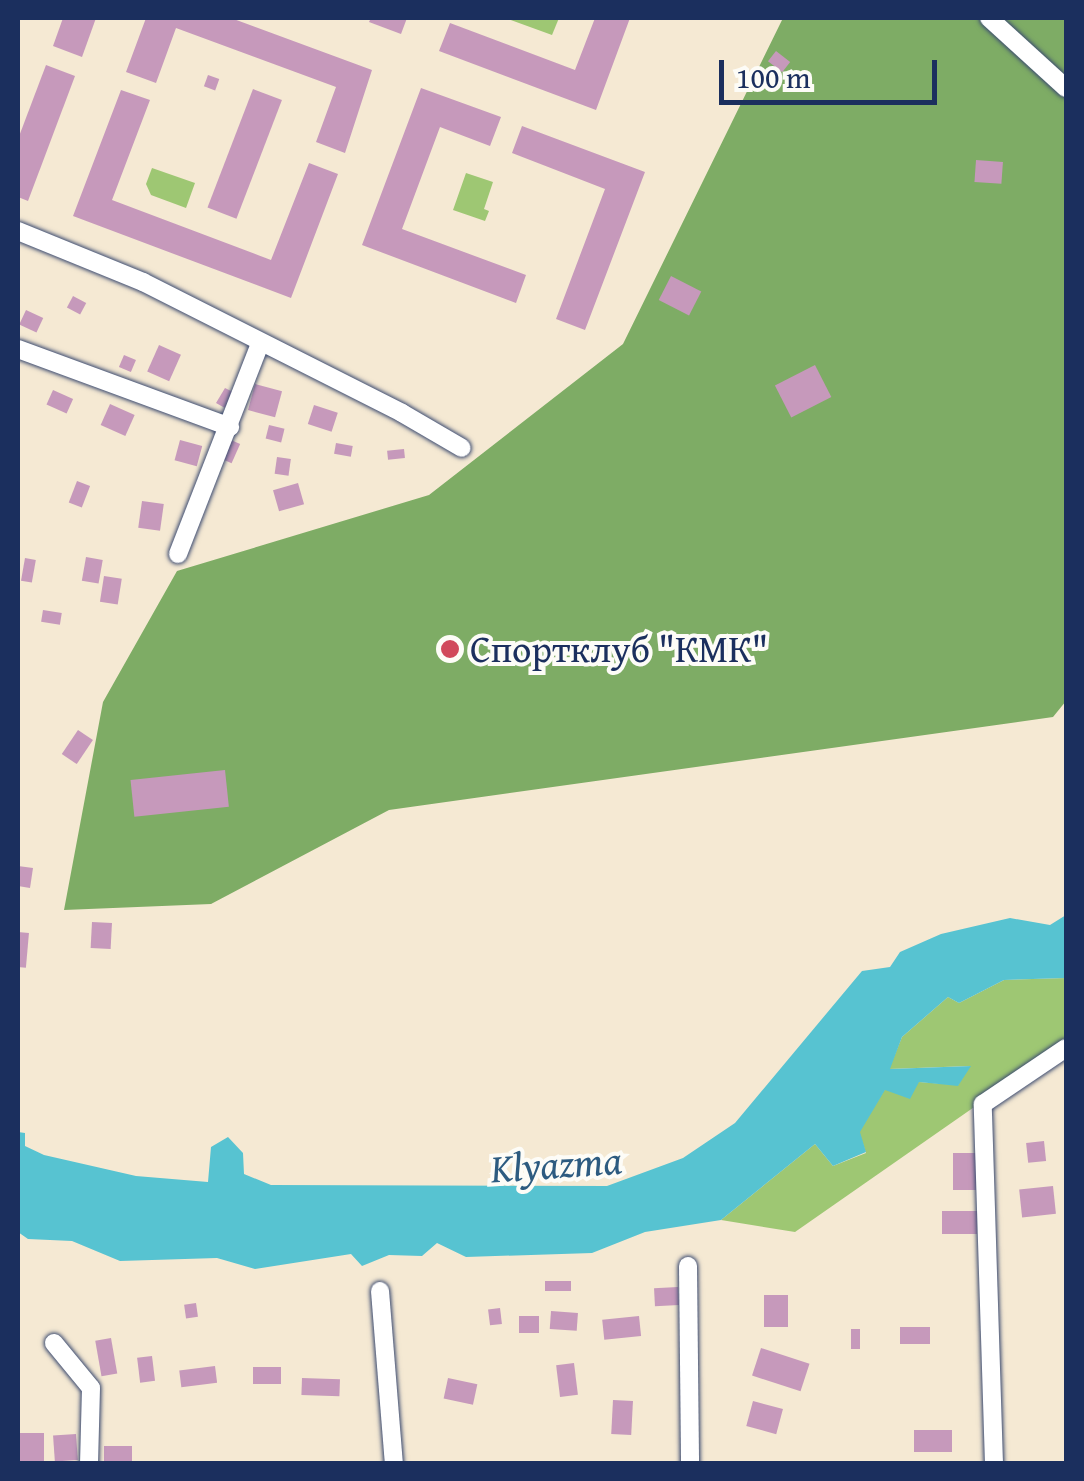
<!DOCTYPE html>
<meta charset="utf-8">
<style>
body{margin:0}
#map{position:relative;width:1084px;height:1481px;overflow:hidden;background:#f5e9d3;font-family:"Gentium Book Plus",serif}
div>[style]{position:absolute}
.green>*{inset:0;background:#9ec773}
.forest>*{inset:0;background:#7eac65}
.water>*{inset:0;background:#57c3d1}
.building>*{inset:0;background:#c699bb;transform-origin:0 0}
.roads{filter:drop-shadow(0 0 2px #3c4b70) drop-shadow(0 0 2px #3c4b70)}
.minor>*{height:18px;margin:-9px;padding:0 9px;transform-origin:9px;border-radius:9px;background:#fff}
.dots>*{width:28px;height:28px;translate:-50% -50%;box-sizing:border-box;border:5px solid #fdfcf7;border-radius:50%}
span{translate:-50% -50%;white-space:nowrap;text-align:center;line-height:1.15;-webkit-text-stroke:8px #fdfcf7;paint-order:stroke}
.poi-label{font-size:38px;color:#1b2f5e}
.left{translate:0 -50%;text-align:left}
.water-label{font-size:40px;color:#2d5b80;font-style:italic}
.frame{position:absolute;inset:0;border:20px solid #1b2f5e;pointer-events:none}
.scale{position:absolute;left:719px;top:60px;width:218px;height:45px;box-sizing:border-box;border:5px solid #1b2f5e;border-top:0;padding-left:12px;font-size:30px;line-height:35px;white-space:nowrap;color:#1b2f5e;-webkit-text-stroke:8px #fdfcf7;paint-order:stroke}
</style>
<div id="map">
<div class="green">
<div style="clip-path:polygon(505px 18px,559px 18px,552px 35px)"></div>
<div style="clip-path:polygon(152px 168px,195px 183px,186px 208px,151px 195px,146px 184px)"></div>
<div style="clip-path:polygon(466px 173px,493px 182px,484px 209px,489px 211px,485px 221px,453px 210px)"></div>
<div style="clip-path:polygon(1066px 978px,1066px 1043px,795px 1232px,721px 1220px,815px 1144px,833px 1166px,866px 1153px,859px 1132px,885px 1089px,919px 1082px,958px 1085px,970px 1066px,889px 1069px,902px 1037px,948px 997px,959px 1003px,1004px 980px)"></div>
</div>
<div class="forest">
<div style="clip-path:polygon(783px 18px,1066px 18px,1066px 701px,1053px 717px,389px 810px,211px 904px,64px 910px,103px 702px,177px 571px,429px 495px,623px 344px)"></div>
</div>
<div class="water">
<div style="clip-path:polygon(1066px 915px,1066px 978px,1004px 980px,959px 1003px,948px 997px,902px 1037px,890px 1069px,971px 1066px,958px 1086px,919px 1082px,910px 1099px,885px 1090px,860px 1132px,866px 1152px,833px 1166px,815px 1144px,721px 1220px,645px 1232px,592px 1253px,466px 1257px,437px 1243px,422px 1256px,389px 1255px,362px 1266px,351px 1254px,255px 1269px,217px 1258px,120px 1261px,72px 1241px,28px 1239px,18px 1232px,18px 1132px,25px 1133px,25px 1146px,44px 1155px,136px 1176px,208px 1182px,211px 1147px,228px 1137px,243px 1153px,244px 1174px,271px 1185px,607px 1186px,683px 1158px,735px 1123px,862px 971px,890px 967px,900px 952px,941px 934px,1010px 918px,1050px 925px)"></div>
</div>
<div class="building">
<div style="clip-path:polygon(63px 18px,96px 18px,82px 57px,53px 46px)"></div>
<div style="clip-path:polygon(146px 18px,231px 18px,372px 70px,345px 153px,316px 142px,336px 87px,176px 28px,156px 83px,126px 72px)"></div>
<div style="clip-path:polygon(371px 18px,407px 18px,401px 34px,369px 22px)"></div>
<div style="clip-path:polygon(595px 18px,630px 18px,596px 110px,439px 51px,450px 23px,575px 70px)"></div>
<div style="left:776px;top:51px;width:18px;height:13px;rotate:38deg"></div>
<div style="clip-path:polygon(46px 65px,75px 76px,28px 201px,18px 197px,18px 139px)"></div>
<div style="left:208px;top:75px;width:12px;height:12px;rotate:20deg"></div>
<div style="clip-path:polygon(421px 88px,501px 117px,490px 146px,440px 127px,402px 229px,526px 275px,516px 303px,362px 245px)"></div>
<div style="left:253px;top:89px;width:31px;height:127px;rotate:21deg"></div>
<div style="clip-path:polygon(121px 90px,150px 100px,112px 200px,271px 260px,309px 163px,338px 174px,291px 298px,73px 216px)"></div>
<div style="clip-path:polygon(522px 126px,645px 172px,585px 330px,556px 319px,605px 189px,512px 153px)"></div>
<div style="left:976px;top:160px;width:27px;height:22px;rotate:4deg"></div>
<div style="left:671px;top:276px;width:34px;height:27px;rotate:27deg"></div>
<div style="left:73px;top:296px;width:15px;height:13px;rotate:28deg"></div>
<div style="left:26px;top:310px;width:19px;height:16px;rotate:25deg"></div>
<div style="left:159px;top:345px;width:24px;height:29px;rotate:24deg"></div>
<div style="left:124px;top:355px;width:13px;height:13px;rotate:23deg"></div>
<div style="left:815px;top:365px;width:36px;height:45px;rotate:63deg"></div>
<div style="left:255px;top:384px;width:28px;height:27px;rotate:15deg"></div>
<div style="clip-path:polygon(225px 388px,233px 392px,225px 408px,216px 403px)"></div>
<div style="left:53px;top:390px;width:22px;height:16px;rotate:24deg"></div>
<div style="left:110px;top:404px;width:27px;height:23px;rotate:24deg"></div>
<div style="left:314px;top:405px;width:25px;height:20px;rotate:18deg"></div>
<div style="left:269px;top:425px;width:16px;height:14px;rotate:14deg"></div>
<div style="left:180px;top:440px;width:23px;height:21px;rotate:15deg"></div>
<div style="left:231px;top:440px;width:10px;height:21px;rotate:24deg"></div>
<div style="left:336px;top:443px;width:17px;height:11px;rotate:10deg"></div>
<div style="left:404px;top:449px;width:9px;height:17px;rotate:84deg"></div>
<div style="left:277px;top:457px;width:14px;height:17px;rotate:8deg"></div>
<div style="left:77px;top:481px;width:14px;height:23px;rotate:21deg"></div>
<div style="left:298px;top:483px;width:22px;height:26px;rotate:74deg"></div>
<div style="left:142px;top:501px;width:22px;height:27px;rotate:8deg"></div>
<div style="left:86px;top:557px;width:17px;height:24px;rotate:10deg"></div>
<div style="left:25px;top:558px;width:11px;height:23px;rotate:10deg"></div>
<div style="left:104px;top:576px;width:18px;height:26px;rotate:9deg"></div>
<div style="left:43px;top:610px;width:19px;height:12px;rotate:9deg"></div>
<div style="left:78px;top:730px;width:18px;height:29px;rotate:34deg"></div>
<div style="left:225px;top:770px;width:37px;height:95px;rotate:84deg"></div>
<div style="clip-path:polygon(18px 866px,33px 868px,30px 888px,18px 886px)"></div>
<div style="left:92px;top:922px;width:20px;height:26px;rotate:3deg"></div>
<div style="left:18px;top:932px;width:11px;height:35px;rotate:5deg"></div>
<div style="left:1044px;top:1141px;width:20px;height:18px;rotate:84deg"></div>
<div style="left:953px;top:1153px;width:23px;height:37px"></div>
<div style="left:1053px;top:1186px;width:28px;height:34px;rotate:84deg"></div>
<div style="left:942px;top:1211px;width:35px;height:23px"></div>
<div style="left:571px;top:1281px;width:10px;height:26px;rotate:90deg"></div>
<div style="left:678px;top:1287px;width:18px;height:24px;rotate:87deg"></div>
<div style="left:764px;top:1295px;width:24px;height:32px"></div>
<div style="left:196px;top:1303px;width:14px;height:12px;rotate:82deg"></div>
<div style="left:500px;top:1308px;width:16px;height:12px;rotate:83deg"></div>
<div style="left:551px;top:1311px;width:27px;height:18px;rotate:4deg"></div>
<div style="left:539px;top:1316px;width:17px;height:20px;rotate:90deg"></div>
<div style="left:639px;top:1316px;width:20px;height:37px;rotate:84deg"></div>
<div style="left:930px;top:1327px;width:17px;height:30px;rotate:90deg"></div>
<div style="left:851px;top:1329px;width:9px;height:20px"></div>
<div style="left:111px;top:1338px;width:36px;height:16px;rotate:80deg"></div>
<div style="left:761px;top:1348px;width:51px;height:29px;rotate:18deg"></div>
<div style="left:152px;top:1356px;width:25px;height:15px;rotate:83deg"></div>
<div style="left:574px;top:1363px;width:32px;height:18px;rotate:83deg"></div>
<div style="left:215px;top:1366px;width:17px;height:36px;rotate:83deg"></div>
<div style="left:253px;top:1367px;width:28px;height:17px"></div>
<div style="left:302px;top:1378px;width:38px;height:17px;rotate:2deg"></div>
<div style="left:448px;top:1378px;width:30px;height:21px;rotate:12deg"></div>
<div style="left:613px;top:1400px;width:20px;height:34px;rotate:3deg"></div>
<div style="left:753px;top:1401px;width:31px;height:26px;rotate:15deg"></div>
<div style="left:914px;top:1430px;width:38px;height:22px"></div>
<div style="left:18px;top:1433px;width:26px;height:31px"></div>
<div style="left:76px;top:1434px;width:26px;height:23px;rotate:86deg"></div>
<div style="left:132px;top:1446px;width:18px;height:28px;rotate:90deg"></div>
</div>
<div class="roads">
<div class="minor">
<div style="left:989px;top:18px;width:104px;rotate:42.3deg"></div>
<div style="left:18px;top:231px;width:135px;rotate:22.2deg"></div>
<div style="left:143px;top:282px;width:290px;rotate:26.8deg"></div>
<div style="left:402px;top:413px;width:69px;rotate:30.3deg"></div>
<div style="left:18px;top:349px;width:226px;rotate:20.2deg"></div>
<div style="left:178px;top:554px;width:225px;rotate:-68.7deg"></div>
<div style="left:688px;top:1266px;width:198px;rotate:89.4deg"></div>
<div style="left:380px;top:1291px;width:174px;rotate:85.4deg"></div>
<div style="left:54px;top:1343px;width:58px;rotate:50.6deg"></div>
<div style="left:91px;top:1388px;width:76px;rotate:91.5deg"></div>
<div style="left:994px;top:1464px;width:360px;rotate:-91.8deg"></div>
<div style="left:983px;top:1104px;width:100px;rotate:-34deg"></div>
</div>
</div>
<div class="dots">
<div style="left:450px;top:649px;background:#d1495b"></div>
</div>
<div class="poi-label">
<span class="left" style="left:470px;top:649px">Спортклуб "КМК"</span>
</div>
<div class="water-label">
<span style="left:556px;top:1164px;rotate:-4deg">Klyazma</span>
</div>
<div class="frame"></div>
<div class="scale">100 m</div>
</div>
